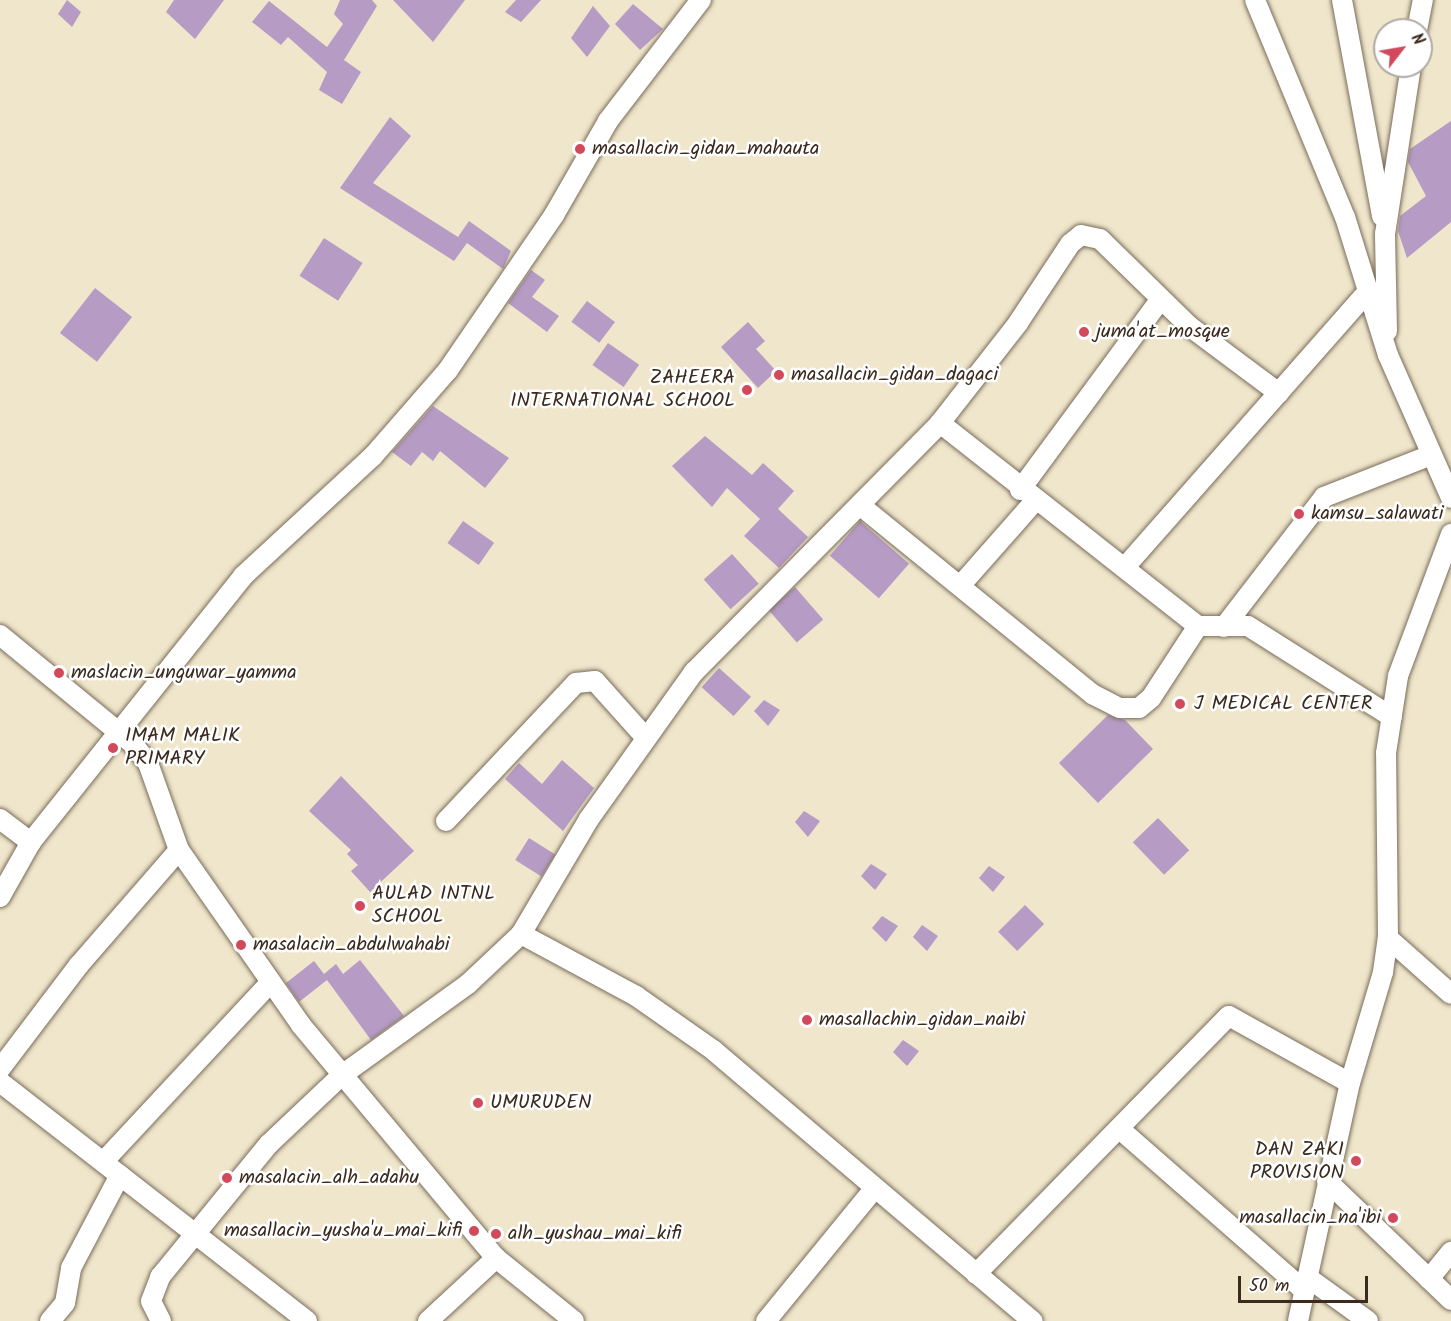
<!DOCTYPE html>
<style>
body{margin:0}
#map{position:relative;width:1451px;height:1321px;overflow:hidden;background:#efe6cb;font-family:Kalam,sans-serif}
div>[style]{position:absolute}
.building>*{inset:0;background:#b69bc5;transform-origin:0 0}
.roads{filter:drop-shadow(0 0 2px #7a6c5b) drop-shadow(0 0 2px #7a6c5b)}
.street>*{height:20px;margin:-10px;padding:0 10px;transform-origin:10px;border-radius:10px;background:#fff}
.dots>*{width:16px;height:16px;translate:-50% -50%;box-sizing:border-box;border:3px solid #fff;border-radius:50%}
span{translate:-50% -50%;white-space:nowrap;text-align:center;line-height:1.15;-webkit-text-stroke:5px #fff;paint-order:stroke}
.poi-label{font-size:20px;color:#3b2a1e}
.left{translate:0 -50%;text-align:left}
.right{translate:-100% -50%;text-align:right}
.north{position:absolute;left:1373px;top:18px;width:60px;height:60px;box-sizing:border-box;background:#fff;border:2px solid #b1aaa5;border-radius:50%;rotate:59deg;font-size:16px;font-weight:700;line-height:24px;text-align:center;color:#3b2a1e}
.north::after{content:'';display:block;margin:auto;width:21px;height:27px;background:#d1495b;clip-path:polygon(50% 0,100% 100%,50% 72%,0 100%)}
.scale{position:absolute;left:1238px;top:1276px;width:130px;height:27px;box-sizing:border-box;border:3px solid #3b2a1e;border-top:0;padding-left:8px;font-size:18px;line-height:21px;white-space:nowrap;color:#3b2a1e;-webkit-text-stroke:4px #fff;paint-order:stroke}
</style>
<div id="map">
<div class="building">
<div style="clip-path:polygon(67px 0,81px 12px,72px 27px,58px 14px)"></div>
<div style="clip-path:polygon(174px 0,224px 0,195px 39px,166px 12px)"></div>
<div style="clip-path:polygon(340px 0,372px 0,377px 6px,344px 60px,361px 72px,342px 104px,319px 90px,327px 72px,288px 37px,281px 45px,252px 22px,269px 1px,327px 47px,343px 24px,334px 14px)"></div>
<div style="clip-path:polygon(393px 0,465px 0,433px 42px)"></div>
<div style="clip-path:polygon(516px 0,541px 0,521px 22px,505px 12px)"></div>
<div style="clip-path:polygon(633px 4px,663px 29px,640px 50px,615px 24px)"></div>
<div style="clip-path:polygon(593px 6px,610px 26px,587px 57px,571px 38px)"></div>
<div style="clip-path:polygon(390px 117px,411px 136px,373px 183px,458px 237px,469px 221px,511px 251px,503px 269px,467px 243px,454px 261px,340px 188px)"></div>
<div style="clip-path:polygon(1451px 121px,1451px 222px,1407px 258px,1398px 231px,1400px 216px,1426px 196px,1408px 162px,1410px 149px)"></div>
<div style="left:324px;top:238px;width:46px;height:45px;rotate:33deg"></div>
<div style="clip-path:polygon(531px 270px,545px 280px,532px 297px,559px 316px,547px 332px,508px 303px)"></div>
<div style="left:95px;top:288px;width:47px;height:57px;rotate:38deg"></div>
<div style="left:587px;top:301px;width:35px;height:26px;rotate:37deg"></div>
<div style="clip-path:polygon(748px 322px,765px 341px,756px 349px,776px 371px,758px 388px,721px 347px)"></div>
<div style="left:608px;top:343px;width:38px;height:27px;rotate:35deg"></div>
<div style="clip-path:polygon(433px 406px,509px 458px,485px 488px,440px 451px,433px 461px,422px 452px,411px 466px,392px 452px)"></div>
<div style="clip-path:polygon(705px 436px,752px 475px,763px 463px,794px 491px,778px 509px,808px 537px,779px 568px,744px 536px,760px 519px,727px 488px,712px 507px,672px 466px)"></div>
<div style="left:463px;top:521px;width:38px;height:27px;rotate:35deg"></div>
<div style="left:860px;top:521px;width:65px;height:46px;rotate:41deg"></div>
<div style="left:732px;top:554px;width:40px;height:38px;rotate:48deg"></div>
<div style="left:795px;top:587px;width:43px;height:35px;rotate:49deg"></div>
<div style="left:719px;top:668px;width:43px;height:26px;rotate:42deg"></div>
<div style="clip-path:polygon(764px 700px,780px 710px,768px 726px,754px 711px)"></div>
<div style="clip-path:polygon(1108px 715px,1125px 720px,1153px 749px,1098px 803px,1059px 763px)"></div>
<div style="clip-path:polygon(562px 760px,594px 788px,563px 831px,505px 779px,519px 763px,542px 784px)"></div>
<div style="clip-path:polygon(341px 776px,414px 851px,370px 892px,351px 871px,358px 865px,347px 854px,351px 850px,309px 811px)"></div>
<div style="clip-path:polygon(804px 811px,820px 821px,808px 837px,795px 822px)"></div>
<div style="left:1158px;top:818px;width:45px;height:35px;rotate:46deg"></div>
<div style="left:529px;top:838px;width:31px;height:26px;rotate:32deg"></div>
<div style="clip-path:polygon(871px 864px,887px 874px,875px 890px,861px 876px)"></div>
<div style="clip-path:polygon(989px 866px,1005px 877px,993px 892px,979px 878px)"></div>
<div style="left:1025px;top:905px;width:27px;height:38px;rotate:45deg"></div>
<div style="clip-path:polygon(882px 916px,898px 926px,886px 942px,872px 928px)"></div>
<div style="clip-path:polygon(922px 925px,938px 936px,927px 951px,913px 937px)"></div>
<div style="clip-path:polygon(360px 960px,404px 1016px,371px 1040px,327px 980px,299px 1002px,286px 983px,314px 961px,324px 974px,336px 964px,343px 974px)"></div>
<div style="clip-path:polygon(903px 1040px,919px 1051px,907px 1066px,893px 1052px)"></div>
</div>
<div class="roads">
<div class="street">
<div style="left:1255px;top:0;width:235px;rotate:67.5deg"></div>
<div style="left:1345px;top:217px;width:145px;rotate:72.7deg"></div>
<div style="left:1388px;top:355px;width:156px;rotate:66.2deg"></div>
<div style="left:1342px;top:0;width:220px;rotate:79.5deg"></div>
<div style="left:1417px;top:30px;width:31px;rotate:-79deg"></div>
<div style="left:1387px;top:331px;width:97px;rotate:-91.2deg"></div>
<div style="left:1385px;top:234px;width:170px;rotate:-81.2deg"></div>
<div style="left:940px;top:423px;width:328px;rotate:38.2deg"></div>
<div style="left:1198px;top:626px;width:50px"></div>
<div style="left:1248px;top:626px;width:170px;rotate:32.3deg"></div>
<div style="left:1020px;top:490px;width:236px;rotate:-53.6deg"></div>
<div style="left:861px;top:506px;width:298px;rotate:39.1deg"></div>
<div style="left:1092px;top:694px;width:31px;rotate:27deg"></div>
<div style="left:1120px;top:708px;width:19px"></div>
<div style="left:1139px;top:708px;width:16px;rotate:-40deg"></div>
<div style="left:1151px;top:698px;width:86px;rotate:-56.9deg"></div>
<div style="left:1125px;top:567px;width:368px;rotate:-48.6deg"></div>
<div style="left:960px;top:586px;width:113px;rotate:-48.6deg"></div>
<div style="left:1224px;top:627px;width:164px;rotate:-52.4deg"></div>
<div style="left:1324px;top:497px;width:115px;rotate:-21.4deg"></div>
<div style="left:0;top:635px;width:172px;rotate:39.3deg"></div>
<div style="left:133px;top:744px;width:24px;rotate:52deg"></div>
<div style="left:148px;top:763px;width:92px;rotate:70.4deg"></div>
<div style="left:179px;top:850px;width:213px;rotate:55.1deg"></div>
<div style="left:301px;top:1025px;width:304px;rotate:50.1deg"></div>
<div style="left:496px;top:1258px;width:100px;rotate:38.9deg"></div>
<div style="left:0;top:819px;width:39px;rotate:37deg"></div>
<div style="left:446px;top:821px;width:190px;rotate:-46.7deg"></div>
<div style="left:576px;top:683px;width:19px;rotate:-6deg"></div>
<div style="left:595px;top:681px;width:75px;rotate:48.2deg"></div>
<div style="left:0;top:897px;width:63px;rotate:-60.6deg"></div>
<div style="left:31px;top:842px;width:340px;rotate:-51.4deg"></div>
<div style="left:243px;top:576px;width:177px;rotate:-42.7deg"></div>
<div style="left:373px;top:456px;width:114px;rotate:-48.9deg"></div>
<div style="left:448px;top:370px;width:188px;rotate:-55.6deg"></div>
<div style="left:554px;top:215px;width:108px;rotate:-60.1deg"></div>
<div style="left:608px;top:121px;width:153px;rotate:-52.5deg"></div>
<div style="left:521px;top:934px;width:131px;rotate:28.3deg"></div>
<div style="left:636px;top:996px;width:94px;rotate:35deg"></div>
<div style="left:713px;top:1050px;width:419px;rotate:40.3deg"></div>
<div style="left:1388px;top:938px;width:84px;rotate:41.6deg"></div>
<div style="left:0;top:1069px;width:131px;rotate:-52.8deg"></div>
<div style="left:79px;top:965px;width:152px;rotate:-49deg"></div>
<div style="left:0;top:1082px;width:389px;rotate:37.9deg"></div>
<div style="left:1122px;top:1131px;width:243px;rotate:41.2deg"></div>
<div style="left:103px;top:1162px;width:245px;rotate:-47deg"></div>
<div style="left:1327px;top:1181px;width:172px;rotate:43.8deg"></div>
<div style="left:976px;top:1274px;width:361px;rotate:-45.6deg"></div>
<div style="left:1229px;top:1016px;width:138px;rotate:29deg"></div>
<div style="left:1307px;top:1277px;width:75px;rotate:35.8deg"></div>
<div style="left:1429px;top:1279px;width:35px;rotate:-51deg"></div>
<div style="left:50px;top:1321px;width:23px;rotate:-50deg"></div>
<div style="left:65px;top:1303px;width:36px;rotate:-80deg"></div>
<div style="left:71px;top:1268px;width:105px;rotate:-62.2deg"></div>
<div style="left:161px;top:1321px;width:22px;rotate:-117deg"></div>
<div style="left:151px;top:1301px;width:26px;rotate:-69deg"></div>
<div style="left:160px;top:1277px;width:172px;rotate:-50.7deg"></div>
<div style="left:269px;top:1144px;width:100px;rotate:-43.4deg"></div>
<div style="left:342px;top:1075px;width:155px;rotate:-35.8deg"></div>
<div style="left:468px;top:984px;width:73px;rotate:-43.3deg"></div>
<div style="left:521px;top:934px;width:134px;rotate:-59.4deg"></div>
<div style="left:589px;top:819px;width:181px;rotate:-54.5deg"></div>
<div style="left:694px;top:672px;width:350px;rotate:-45.3deg"></div>
<div style="left:940px;top:423px;width:127px;rotate:-52deg"></div>
<div style="left:1018px;top:323px;width:95px;rotate:-56.6deg"></div>
<div style="left:1070px;top:244px;width:14px;rotate:-39deg"></div>
<div style="left:1081px;top:235px;width:19px;rotate:12deg"></div>
<div style="left:1100px;top:239px;width:124px;rotate:44.3deg"></div>
<div style="left:1189px;top:326px;width:112px;rotate:36.7deg"></div>
<div style="left:428px;top:1321px;width:93px;rotate:-42.8deg"></div>
<div style="left:766px;top:1321px;width:171px;rotate:-50.7deg"></div>
<div style="left:1298px;top:1321px;width:244px;rotate:-77.7deg"></div>
<div style="left:1350px;top:1083px;width:116px;rotate:-73.4deg"></div>
<div style="left:1383px;top:972px;width:34px;rotate:-82deg"></div>
<div style="left:1388px;top:938px;width:185px;rotate:-90.6deg"></div>
<div style="left:1386px;top:753px;width:78px;rotate:-81.1deg"></div>
<div style="left:1398px;top:676px;width:152px;rotate:-69.5deg"></div>
</div>
</div>
<div class="dots">
<div style="left:580px;top:149px;background:#d1495b"></div>
<div style="left:1084px;top:332px;background:#d1495b"></div>
<div style="left:779px;top:375px;background:#d1495b"></div>
<div style="left:747px;top:390px;background:#d1495b"></div>
<div style="left:1299px;top:514px;background:#d1495b"></div>
<div style="left:59px;top:673px;background:#d1495b"></div>
<div style="left:1180px;top:704px;background:#d1495b"></div>
<div style="left:113px;top:748px;background:#d1495b"></div>
<div style="left:360px;top:906px;background:#d1495b"></div>
<div style="left:241px;top:945px;background:#d1495b"></div>
<div style="left:807px;top:1020px;background:#d1495b"></div>
<div style="left:478px;top:1103px;background:#d1495b"></div>
<div style="left:1356px;top:1161px;background:#d1495b"></div>
<div style="left:227px;top:1178px;background:#d1495b"></div>
<div style="left:1393px;top:1218px;background:#d1495b"></div>
<div style="left:474px;top:1231px;background:#d1495b"></div>
<div style="left:496px;top:1234px;background:#d1495b"></div>
</div>
<div class="poi-label">
<span class="left" style="left:592px;top:149px">masallacin_gidan_mahauta</span>
<span class="left" style="left:1096px;top:332px">juma'at_mosque</span>
<span class="left" style="left:791px;top:375px">masallacin_gidan_dagaci</span>
<span class="right" style="left:735px;top:390px">ZAHEERA<br>INTERNATIONAL SCHOOL</span>
<span class="left" style="left:1311px;top:514px">kamsu_salawati</span>
<span class="left" style="left:71px;top:673px">maslacin_unguwar_yamma</span>
<span class="left" style="left:1194px;top:704px">J MEDICAL CENTER</span>
<span class="left" style="left:125px;top:748px">IMAM MALIK<br>PRIMARY</span>
<span class="left" style="left:372px;top:906px">AULAD INTNL<br>SCHOOL</span>
<span class="left" style="left:253px;top:945px">masalacin_abdulwahabi</span>
<span class="left" style="left:819px;top:1020px">masallachin_gidan_naibi</span>
<span class="left" style="left:490px;top:1103px">UMURUDEN</span>
<span class="right" style="left:1344px;top:1162px">DAN ZAKI<br>PROVISION</span>
<span class="left" style="left:239px;top:1178px">masalacin_alh_adahu</span>
<span class="right" style="left:1381px;top:1218px">masallacin_na'ibi</span>
<span class="right" style="left:462px;top:1231px">masallacin_yusha'u_mai_kifi</span>
<span class="left" style="left:508px;top:1234px">alh_yushau_mai_kifi</span>
</div>
<div class="north">N</div>
<div class="scale">50 m</div>
</div>
